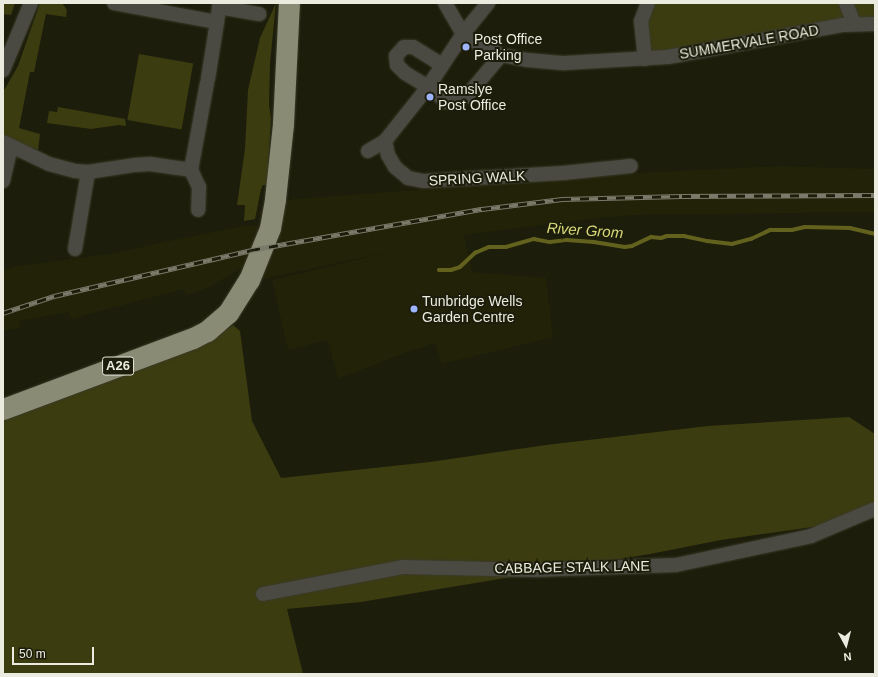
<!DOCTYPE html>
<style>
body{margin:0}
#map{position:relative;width:878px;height:677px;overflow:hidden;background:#1d1d0b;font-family:Arial,sans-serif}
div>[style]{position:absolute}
.built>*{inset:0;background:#222208}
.green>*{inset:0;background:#3c3c11;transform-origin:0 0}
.stream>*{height:3.5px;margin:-1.75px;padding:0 1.75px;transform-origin:1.75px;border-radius:1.75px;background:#62611d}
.roads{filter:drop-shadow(0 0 1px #3a3a29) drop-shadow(0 0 1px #3a3a29)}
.minor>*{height:14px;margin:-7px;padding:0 7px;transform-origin:7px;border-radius:7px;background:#4a4a42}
.highway>*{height:21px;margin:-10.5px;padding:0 10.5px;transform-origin:10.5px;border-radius:10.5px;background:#8a8b75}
.rail>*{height:4.5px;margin-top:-2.25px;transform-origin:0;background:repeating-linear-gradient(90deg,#1d1d0b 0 9px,#7a7a6b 0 18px);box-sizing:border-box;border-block:1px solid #7a7a6b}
.dots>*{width:11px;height:11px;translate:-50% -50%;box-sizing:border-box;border:2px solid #1d1d0b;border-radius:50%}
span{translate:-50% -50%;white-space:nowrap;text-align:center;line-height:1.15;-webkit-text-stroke:4px #1d1d0b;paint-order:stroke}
.shield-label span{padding:1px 3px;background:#1d1d0b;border:1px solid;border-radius:3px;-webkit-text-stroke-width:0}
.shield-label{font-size:13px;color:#ebebe0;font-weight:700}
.poi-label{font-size:14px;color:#ebebe0}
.left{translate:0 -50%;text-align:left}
.street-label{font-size:14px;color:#ebebe0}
.water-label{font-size:15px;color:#dada7a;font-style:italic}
.frame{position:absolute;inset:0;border:4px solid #ebebe0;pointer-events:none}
.north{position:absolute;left:826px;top:625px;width:40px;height:40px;-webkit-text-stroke:3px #1d1d0b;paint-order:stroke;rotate:173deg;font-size:11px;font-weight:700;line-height:16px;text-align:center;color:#ebebe0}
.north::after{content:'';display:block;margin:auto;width:14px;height:18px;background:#ebebe0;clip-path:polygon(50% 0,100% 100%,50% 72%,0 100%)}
.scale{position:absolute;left:12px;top:647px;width:82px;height:18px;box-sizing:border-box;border:2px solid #ebebe0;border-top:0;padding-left:5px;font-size:12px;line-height:14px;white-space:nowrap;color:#ebebe0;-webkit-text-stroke:3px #1d1d0b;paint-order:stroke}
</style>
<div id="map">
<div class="built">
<div style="clip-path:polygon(780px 166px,875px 169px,875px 212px,636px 215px,600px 218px,464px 235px,472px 272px,546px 278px,553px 337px,442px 364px,435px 343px,399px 355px,338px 379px,328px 340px,288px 350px,272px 280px,394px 251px,258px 280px,270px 246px,278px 240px,284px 200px,638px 173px)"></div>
<div style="clip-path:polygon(259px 225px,253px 246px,242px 268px,209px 287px,187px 295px,183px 289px,71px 319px,69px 312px,20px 321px,19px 328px,3px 331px,3px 270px,18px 266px,109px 254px,237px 227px)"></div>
</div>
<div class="green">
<div style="clip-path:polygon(3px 3px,15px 3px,11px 15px,3px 14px)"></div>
<div style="clip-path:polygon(40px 3px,62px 3px,67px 10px,66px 17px,46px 14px,34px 72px,30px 72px,19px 128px,40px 134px,38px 150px,3px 136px,3px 92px,18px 66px)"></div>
<div style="clip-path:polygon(276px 3px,270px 63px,269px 105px,271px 118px,267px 185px,263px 185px,261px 189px,255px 219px,244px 221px,245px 205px,237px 205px,245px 149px,248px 90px,260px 38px)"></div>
<div style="clip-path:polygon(649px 3px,875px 3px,875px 23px,646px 58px,642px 22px)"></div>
<div style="left:139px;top:54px;width:55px;height:67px;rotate:10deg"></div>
<div style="clip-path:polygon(58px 107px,125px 119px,126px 126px,119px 125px,91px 129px,47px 123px,49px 111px,57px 112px)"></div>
<div style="clip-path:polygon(233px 325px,240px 331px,252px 421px,281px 478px,430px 462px,546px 445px,708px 426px,849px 417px,875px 434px,875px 518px,721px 540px,650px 554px,361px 602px,287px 609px,303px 674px,3px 674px,3px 418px,203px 345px)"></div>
</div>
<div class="stream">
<div style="left:439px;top:270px;width:12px"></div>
<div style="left:451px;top:270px;width:9px;rotate:-18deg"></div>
<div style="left:460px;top:267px;width:21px;rotate:-43deg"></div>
<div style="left:475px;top:253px;width:15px;rotate:-23deg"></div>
<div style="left:489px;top:247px;width:17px"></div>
<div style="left:506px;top:247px;width:29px;rotate:-16deg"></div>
<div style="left:534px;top:239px;width:16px;rotate:11deg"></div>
<div style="left:550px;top:242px;width:17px;rotate:-7deg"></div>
<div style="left:567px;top:240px;width:27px;rotate:4deg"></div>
<div style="left:594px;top:242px;width:31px;rotate:9deg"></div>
<div style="left:625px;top:247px;width:7px;rotate:-8deg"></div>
<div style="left:632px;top:246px;width:21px;rotate:-25deg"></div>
<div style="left:651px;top:237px;width:10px;rotate:6deg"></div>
<div style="left:661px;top:238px;width:6px;rotate:-18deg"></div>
<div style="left:667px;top:236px;width:17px"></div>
<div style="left:684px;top:236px;width:24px;rotate:12deg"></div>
<div style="left:707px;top:241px;width:25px;rotate:7deg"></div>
<div style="left:732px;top:244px;width:20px;rotate:-15deg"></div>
<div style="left:751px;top:239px;width:21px;rotate:-25deg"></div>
<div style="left:770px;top:230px;width:22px"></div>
<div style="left:792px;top:230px;width:13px;rotate:-13deg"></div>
<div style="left:805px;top:227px;width:45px;rotate:1.3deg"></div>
<div style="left:850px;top:228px;width:26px;rotate:13deg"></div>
</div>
<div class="roads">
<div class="minor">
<div style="left:114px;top:3px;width:105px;rotate:10.5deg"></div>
<div style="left:217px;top:22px;width:58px;rotate:99deg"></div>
<div style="left:445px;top:3px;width:36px;rotate:60deg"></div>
<div style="left:463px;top:34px;width:20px;rotate:33deg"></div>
<div style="left:480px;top:45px;width:23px;rotate:25deg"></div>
<div style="left:501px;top:55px;width:26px;rotate:11deg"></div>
<div style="left:527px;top:60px;width:38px;rotate:5deg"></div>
<div style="left:565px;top:63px;width:103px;rotate:-3.3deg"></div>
<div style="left:668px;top:57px;width:178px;rotate:-10.4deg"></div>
<div style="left:843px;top:25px;width:32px;rotate:-2deg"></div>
<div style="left:846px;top:3px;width:22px;rotate:69deg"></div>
<div style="left:217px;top:22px;width:15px;rotate:-82deg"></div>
<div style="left:219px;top:7px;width:41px;rotate:9.9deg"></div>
<div style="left:645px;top:59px;width:38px;rotate:-96deg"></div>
<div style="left:641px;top:21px;width:19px;rotate:-69deg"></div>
<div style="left:442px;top:65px;width:34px;rotate:-148deg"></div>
<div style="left:413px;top:47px;width:9px;rotate:180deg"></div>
<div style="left:404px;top:47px;width:12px;rotate:132deg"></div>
<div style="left:396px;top:56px;width:9px;rotate:84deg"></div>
<div style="left:397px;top:65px;width:11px;rotate:45deg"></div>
<div style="left:405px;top:73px;width:27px;rotate:31deg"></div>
<div style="left:428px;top:87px;width:24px;rotate:38deg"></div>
<div style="left:447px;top:102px;width:9px;rotate:-6deg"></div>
<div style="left:456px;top:101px;width:11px;rotate:-22deg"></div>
<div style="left:466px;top:97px;width:55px;rotate:-50.2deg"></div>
<div style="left:3px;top:70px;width:73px;rotate:-67.3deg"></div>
<div style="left:385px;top:141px;width:14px;rotate:78deg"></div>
<div style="left:388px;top:155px;width:14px;rotate:60deg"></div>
<div style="left:395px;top:167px;width:17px;rotate:40deg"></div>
<div style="left:408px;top:178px;width:16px;rotate:11deg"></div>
<div style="left:424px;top:181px;width:139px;rotate:-3.3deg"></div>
<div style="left:563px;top:173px;width:68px;rotate:-5.9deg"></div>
<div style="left:3px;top:142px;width:51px;rotate:25.6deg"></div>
<div style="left:49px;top:164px;width:27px;rotate:15deg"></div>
<div style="left:75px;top:171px;width:13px;rotate:4deg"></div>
<div style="left:88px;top:172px;width:48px;rotate:-8.5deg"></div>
<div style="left:135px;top:165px;width:15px;rotate:-4deg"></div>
<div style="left:150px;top:164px;width:41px;rotate:8.3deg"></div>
<div style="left:191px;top:170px;width:88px;rotate:-79.6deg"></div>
<div style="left:368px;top:151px;width:20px;rotate:-30deg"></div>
<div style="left:385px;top:141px;width:69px;rotate:-51.5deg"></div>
<div style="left:428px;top:87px;width:64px;rotate:-56.6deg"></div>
<div style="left:463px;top:34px;width:40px;rotate:-51deg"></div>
<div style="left:191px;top:170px;width:19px;rotate:65deg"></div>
<div style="left:199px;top:187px;width:23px;rotate:92deg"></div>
<div style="left:3px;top:181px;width:36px;rotate:-77deg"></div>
<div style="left:75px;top:249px;width:78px;rotate:-80.4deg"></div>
<div style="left:263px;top:594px;width:143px;rotate:-10.9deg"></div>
<div style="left:403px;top:567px;width:132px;rotate:1.3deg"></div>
<div style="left:535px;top:570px;width:141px;rotate:-2deg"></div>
<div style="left:676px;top:565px;width:138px;rotate:-12.1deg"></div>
<div style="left:811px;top:536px;width:69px;rotate:-22.9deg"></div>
</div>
<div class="highway">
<div style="left:3px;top:409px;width:203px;rotate:-20.5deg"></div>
<div style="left:193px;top:338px;width:16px;rotate:-27deg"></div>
<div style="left:207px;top:331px;width:28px;rotate:-41deg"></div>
<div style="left:228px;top:313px;width:39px;rotate:-58deg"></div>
<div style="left:249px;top:280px;width:56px;rotate:-68deg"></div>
<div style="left:270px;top:228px;width:29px;rotate:-80deg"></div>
<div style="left:275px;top:199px;width:75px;rotate:-83.9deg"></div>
<div style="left:283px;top:124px;width:121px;rotate:-87.2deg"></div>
</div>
</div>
<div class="rail">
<div style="left:3px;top:313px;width:54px;rotate:-18.4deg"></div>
<div style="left:54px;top:296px;width:202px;rotate:-13.1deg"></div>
<div style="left:251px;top:250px;width:235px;rotate:-10.1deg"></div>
<div style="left:482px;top:209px;width:81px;rotate:-7.1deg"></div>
<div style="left:562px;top:199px;width:120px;rotate:-1.4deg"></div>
<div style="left:682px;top:196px;width:193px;rotate:-0.3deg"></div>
</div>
<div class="dots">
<div style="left:466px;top:47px;background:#9eb4fd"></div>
<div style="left:430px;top:97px;background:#9eb4fd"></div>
<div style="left:414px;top:309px;background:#9eb4fd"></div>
</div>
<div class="shield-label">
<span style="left:118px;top:366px">A26</span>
</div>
<div class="poi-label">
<span class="left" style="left:474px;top:47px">Post Office<br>Parking</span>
<span class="left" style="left:438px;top:97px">Ramslye<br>Post Office</span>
<span class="left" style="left:422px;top:309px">Tunbridge Wells<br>Garden Centre</span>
</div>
<div class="street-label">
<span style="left:749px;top:42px;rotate:-10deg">SUMMERVALE ROAD</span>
<span style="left:477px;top:178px;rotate:-3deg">SPRING WALK</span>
<span style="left:572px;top:567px;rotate:-1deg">CABBAGE STALK LANE</span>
</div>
<div class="water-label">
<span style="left:585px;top:230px;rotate:4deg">River Grom</span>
</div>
<div class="frame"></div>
<div class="north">N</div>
<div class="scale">50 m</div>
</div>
